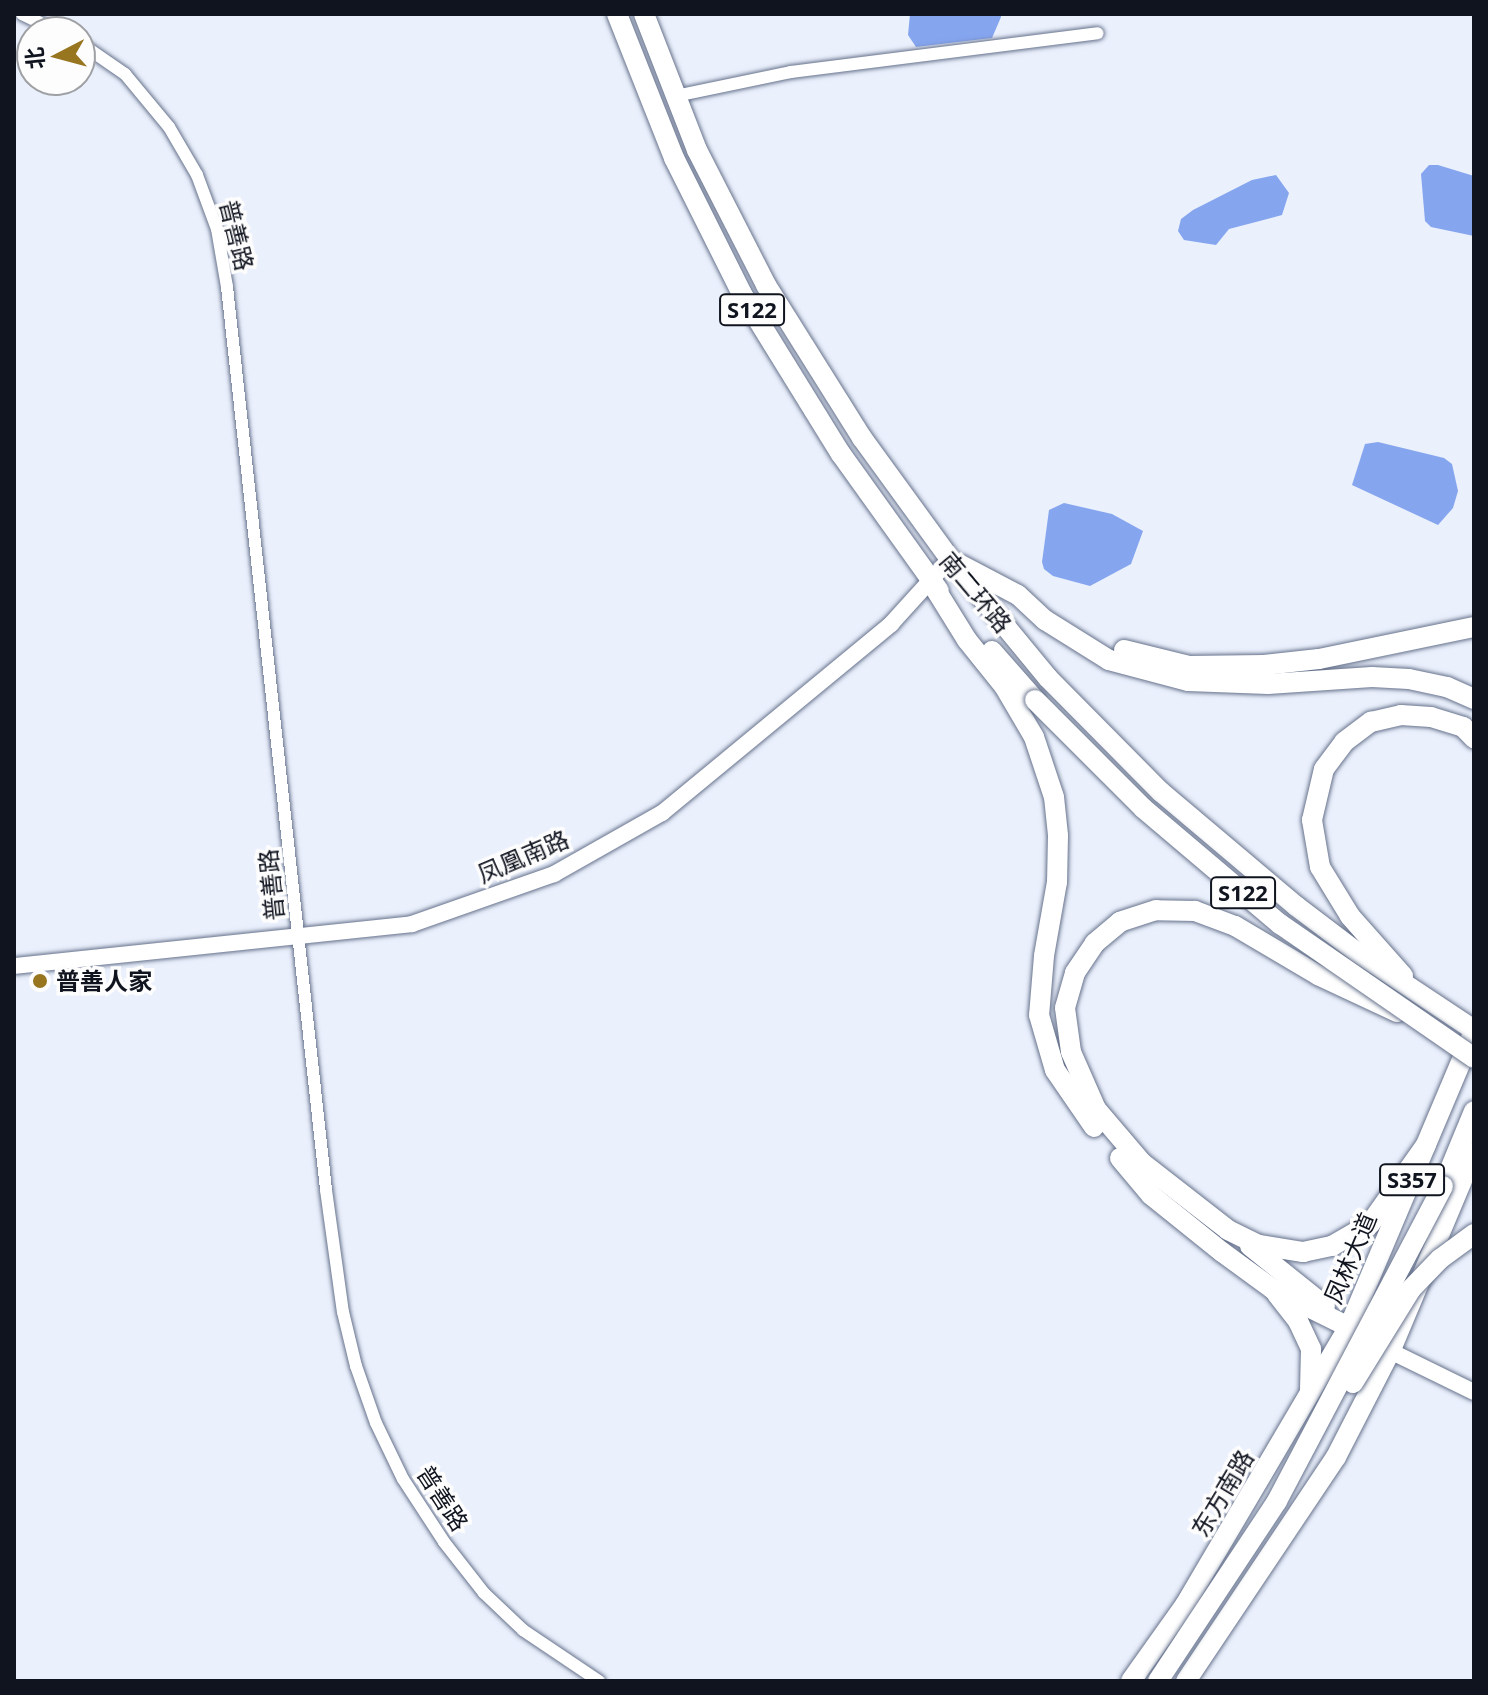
<!DOCTYPE html>
<meta charset="utf-8">
<style>
body{margin:0}
#map{position:relative;width:1488px;height:1695px;overflow:hidden;background:#eaf0fc;font-family:"Open Sans","Noto Sans SC",sans-serif}
div>[style]{position:absolute}
.water>*{inset:0;background:#85a5ef}
.roads{filter:drop-shadow(0 0 2px #66728c) drop-shadow(0 0 2px #66728c)}
.minor>*{height:12px;margin:-6px;padding:0 6px;transform-origin:6px;border-radius:6px;background:#fff}
.tertiary>*{height:16px;margin:-8px;padding:0 8px;transform-origin:8px;border-radius:8px;background:#fff}
.primary>*{height:20px;margin:-10px;padding:0 10px;transform-origin:10px;border-radius:10px;background:#fff}
.bridges{filter:drop-shadow(0 0 2px #66728c) drop-shadow(0 0 2px #66728c)}
.primary-bridge>*{height:20px;margin:-10px;padding:0 10px;transform-origin:10px;border-radius:10px;background:#fff}
.dots>*{width:22px;height:22px;translate:-50% -50%;box-sizing:border-box;border:4px solid #fdfdfd;border-radius:50%}
span{translate:-50% -50%;white-space:nowrap;text-align:center;line-height:1.15;-webkit-text-stroke:7px #fdfdfd;paint-order:stroke}
.shield-label span{padding:2px 6px;background:#fdfdfd;border:2px solid;border-radius:6px;-webkit-text-stroke-width:0}
.shield-label{font-size:22px;color:#10141f;font-weight:700}
.street-label{font-size:24px;color:#10141f}
.poi-label{font-size:24px;color:#10141f;font-weight:700}
.left{translate:0 -50%;text-align:left}
.frame{position:absolute;inset:0;border:16px solid #10141f;pointer-events:none}
.north{position:absolute;left:16px;top:16px;width:80px;height:80px;box-sizing:border-box;background:#fdfdfd;border:2px solid #9ea0a4;border-radius:50%;rotate:264deg;font-size:22px;font-weight:700;line-height:32px;text-align:center;color:#10141f}
.north::after{content:'';display:block;margin:auto;width:28px;height:36px;background:#98751f;clip-path:polygon(50% 0,100% 100%,50% 72%,0 100%)}
</style>
<div id="map">
<div class="water">
<div style="clip-path:polygon(910px 14px,1001px 14px,1001px 17px,992px 38px,916px 47px,908px 35px)"></div>
<div style="clip-path:polygon(1429px 165px,1438px 165px,1474px 176px,1474px 236px,1431px 227px,1425px 221px,1421px 174px)"></div>
<div style="clip-path:polygon(1276px 175px,1289px 193px,1282px 215px,1229px 229px,1216px 245px,1184px 240px,1178px 231px,1181px 219px,1193px 210px,1252px 180px)"></div>
<div style="clip-path:polygon(1378px 442px,1444px 458px,1452px 464px,1458px 491px,1453px 508px,1438px 525px,1352px 485px,1365px 444px)"></div>
<div style="clip-path:polygon(1064px 503px,1112px 514px,1143px 531px,1131px 564px,1090px 586px,1053px 576px,1044px 569px,1042px 562px,1049px 510px)"></div>
</div>
<div class="roads">
<div class="minor">
<div style="left:22px;top:14px;width:41px;rotate:25.9deg"></div>
<div style="left:80px;top:43px;width:55px;rotate:34.6deg"></div>
<div style="left:125px;top:74px;width:69px;rotate:50.3deg"></div>
<div style="left:169px;top:127px;width:56px;rotate:59.7deg"></div>
<div style="left:197px;top:175px;width:58px;rotate:69.7deg"></div>
<div style="left:217px;top:229px;width:59px;rotate:80.2deg"></div>
<div style="left:227px;top:287px;width:908px;rotate:83.74deg"></div>
<div style="left:326px;top:1190px;width:123px;rotate:82.1deg"></div>
<div style="left:343px;top:1312px;width:56px;rotate:76.5deg"></div>
<div style="left:356px;top:1366px;width:60px;rotate:70.7deg"></div>
<div style="left:376px;top:1423px;width:62px;rotate:64.3deg"></div>
<div style="left:403px;top:1479px;width:75px;rotate:56.9deg"></div>
<div style="left:444px;top:1542px;width:65px;rotate:51.9deg"></div>
<div style="left:484px;top:1593px;width:54px;rotate:43.5deg"></div>
<div style="left:523px;top:1630px;width:92px;rotate:33.9deg"></div>
<div style="left:676px;top:96px;width:117px;rotate:-11.8deg"></div>
<div style="left:791px;top:72px;width:309px;rotate:-7.2deg"></div>
</div>
<div class="tertiary">
<div style="left:14px;top:966px;width:400px;rotate:-6deg"></div>
<div style="left:412px;top:924px;width:151px;rotate:-19.4deg"></div>
<div style="left:554px;top:874px;width:124px;rotate:-29.5deg"></div>
<div style="left:662px;top:813px;width:297px;rotate:-39.5deg"></div>
<div style="left:891px;top:624px;width:88px;rotate:-47.8deg"></div>
<div style="left:1382px;top:1347px;width:102px;rotate:26.1deg"></div>
</div>
<div class="primary">
<div style="left:617px;top:14px;width:155px;rotate:68.4deg"></div>
<div style="left:674px;top:158px;width:152px;rotate:63.4deg"></div>
<div style="left:742px;top:294px;width:188px;rotate:58.3deg"></div>
<div style="left:841px;top:454px;width:168px;rotate:54.4deg"></div>
<div style="left:644px;top:14px;width:146px;rotate:68.7deg"></div>
<div style="left:697px;top:150px;width:152px;rotate:62.9deg"></div>
<div style="left:766px;top:285px;width:181px;rotate:57.9deg"></div>
<div style="left:862px;top:438px;width:150px;rotate:54deg"></div>
<div style="left:950px;top:559px;width:154px;rotate:50.5deg"></div>
<div style="left:1048px;top:678px;width:161px;rotate:45.3deg"></div>
<div style="left:1161px;top:792px;width:177px;rotate:40.2deg"></div>
<div style="left:1296px;top:906px;width:78px;rotate:37.2deg"></div>
<div style="left:1358px;top:953px;width:139px;rotate:33.6deg"></div>
<div style="left:961px;top:565px;width:64px;rotate:27.8deg"></div>
<div style="left:1018px;top:595px;width:37px;rotate:43deg"></div>
<div style="left:1045px;top:620px;width:75px;rotate:32deg"></div>
<div style="left:1109px;top:660px;width:82px;rotate:14.9deg"></div>
<div style="left:1188px;top:681px;width:80px;rotate:2.1deg"></div>
<div style="left:1268px;top:684px;width:104px;rotate:-3.9deg"></div>
<div style="left:1372px;top:677px;width:37px;rotate:3deg"></div>
<div style="left:1409px;top:679px;width:39px;rotate:12deg"></div>
<div style="left:1447px;top:687px;width:30px;rotate:24deg"></div>
<div style="left:931px;top:582px;width:68px;rotate:58.2deg"></div>
<div style="left:967px;top:640px;width:59px;rotate:51.2deg"></div>
<div style="left:1004px;top:686px;width:59px;rotate:59.5deg"></div>
<div style="left:1034px;top:737px;width:63px;rotate:71.6deg"></div>
<div style="left:1054px;top:797px;width:39px;rotate:84deg"></div>
<div style="left:1058px;top:836px;width:46px;rotate:91.2deg"></div>
<div style="left:1057px;top:882px;width:75px;rotate:100deg"></div>
<div style="left:1044px;top:956px;width:59px;rotate:94.8deg"></div>
<div style="left:1039px;top:1015px;width:57px;rotate:73.8deg"></div>
<div style="left:1055px;top:1070px;width:69px;rotate:55.6deg"></div>
<div style="left:1124px;top:650px;width:67px;rotate:13.8deg"></div>
<div style="left:1189px;top:666px;width:75px;rotate:-0.8deg"></div>
<div style="left:1264px;top:665px;width:55px;rotate:-6.2deg"></div>
<div style="left:1319px;top:659px;width:158px;rotate:-11.7deg"></div>
<div style="left:992px;top:651px;width:65px;rotate:48.7deg"></div>
<div style="left:1403px;top:976px;width:80px;rotate:-131.5deg"></div>
<div style="left:1350px;top:916px;width:57px;rotate:-121.5deg"></div>
<div style="left:1320px;top:867px;width:48px;rotate:-99.7deg"></div>
<div style="left:1312px;top:820px;width:52px;rotate:-76.8deg"></div>
<div style="left:1324px;top:769px;width:34px;rotate:-53deg"></div>
<div style="left:1344px;top:742px;width:34px;rotate:-37deg"></div>
<div style="left:1371px;top:722px;width:31px;rotate:-13deg"></div>
<div style="left:1401px;top:715px;width:30px;rotate:4deg"></div>
<div style="left:1431px;top:717px;width:34px;rotate:17deg"></div>
<div style="left:1463px;top:727px;width:16px;rotate:45deg"></div>
<div style="left:1397px;top:1012px;width:87px;rotate:-154.9deg"></div>
<div style="left:1318px;top:975px;width:96px;rotate:-149.4deg"></div>
<div style="left:1235px;top:926px;width:43px;rotate:-159.4deg"></div>
<div style="left:1195px;top:911px;width:39px;rotate:-179deg"></div>
<div style="left:1156px;top:910px;width:38px;rotate:162deg"></div>
<div style="left:1120px;top:922px;width:33px;rotate:140deg"></div>
<div style="left:1095px;top:943px;width:36px;rotate:124deg"></div>
<div style="left:1075px;top:973px;width:36px;rotate:106deg"></div>
<div style="left:1065px;top:1008px;width:44px;rotate:82.2deg"></div>
<div style="left:1071px;top:1052px;width:62px;rotate:66.3deg"></div>
<div style="left:1096px;top:1109px;width:71px;rotate:49.6deg"></div>
<div style="left:1142px;top:1163px;width:109px;rotate:37.9deg"></div>
<div style="left:1228px;top:1230px;width:34px;rotate:26deg"></div>
<div style="left:1259px;top:1245px;width:45px;rotate:9deg"></div>
<div style="left:1303px;top:1252px;width:30px;rotate:-12deg"></div>
<div style="left:1332px;top:1246px;width:44px;rotate:-30.1deg"></div>
<div style="left:1370px;top:1224px;width:97px;rotate:-54.7deg"></div>
<div style="left:1120px;top:1158px;width:48px;rotate:50deg"></div>
<div style="left:1151px;top:1195px;width:91px;rotate:38.8deg"></div>
<div style="left:1222px;top:1252px;width:64px;rotate:36.2deg"></div>
<div style="left:1274px;top:1290px;width:84px;rotate:26.3deg"></div>
<div style="left:1443px;top:1186px;width:81px;rotate:-67.5deg"></div>
<div style="left:1250px;top:1246px;width:96px;rotate:38.7deg"></div>
<div style="left:1277px;top:1294px;width:34px;rotate:52deg"></div>
<div style="left:1298px;top:1321px;width:31px;rotate:65deg"></div>
<div style="left:1311px;top:1349px;width:42px;rotate:91.4deg"></div>
<div style="left:1131px;top:1681px;width:93px;rotate:-54.6deg"></div>
<div style="left:1185px;top:1605px;width:323px;rotate:-59.5deg"></div>
<div style="left:1349px;top:1327px;width:316px;rotate:-67.1deg"></div>
<div style="left:1186px;top:1681px;width:270px;rotate:-56.2deg"></div>
<div style="left:1336px;top:1457px;width:118px;rotate:-62.8deg"></div>
<div style="left:1390px;top:1352px;width:217px;rotate:-67.2deg"></div>
</div>
</div>
<div class="bridges">
<div class="primary-bridge">
<div style="left:1035px;top:700px;width:153px;rotate:45deg"></div>
<div style="left:1143px;top:808px;width:180px;rotate:40.3deg"></div>
<div style="left:1280px;top:924px;width:236px;rotate:34.6deg"></div>
<div style="left:1353px;top:1383px;width:110px;rotate:-58.3deg"></div>
<div style="left:1411px;top:1289px;width:42px;rotate:-46deg"></div>
<div style="left:1440px;top:1259px;width:42px;rotate:-36.3deg"></div>
<div style="left:1158px;top:1681px;width:216px;rotate:-56.5deg"></div>
<div style="left:1277px;top:1501px;width:356px;rotate:-62.2deg"></div>
</div>
</div>
<div class="dots">
<div style="left:40px;top:981px;background:#98751f"></div>
</div>
<div class="shield-label">
<span style="left:752px;top:310px">S122</span>
<span style="left:1243px;top:893px">S122</span>
<span style="left:1412px;top:1180px">S357</span>
</div>
<div class="street-label">
<span style="left:237px;top:235px;rotate:76deg">普善路</span>
<span style="left:976px;top:592px;rotate:50deg">南二环路</span>
<span style="left:523px;top:856px;rotate:-23deg">凤凰南路</span>
<span style="left:271px;top:885px;rotate:-96deg">普善路</span>
<span style="left:1350px;top:1258px;rotate:-67deg">凤林大道</span>
<span style="left:1222px;top:1493px;rotate:-59deg">东方南路</span>
<span style="left:443px;top:1498px;rotate:57deg">普善路</span>
</div>
<div class="poi-label">
<span class="left" style="left:56px;top:981px">普善人家</span>
</div>
<div class="frame"></div>
<div class="north">北</div>
</div>
